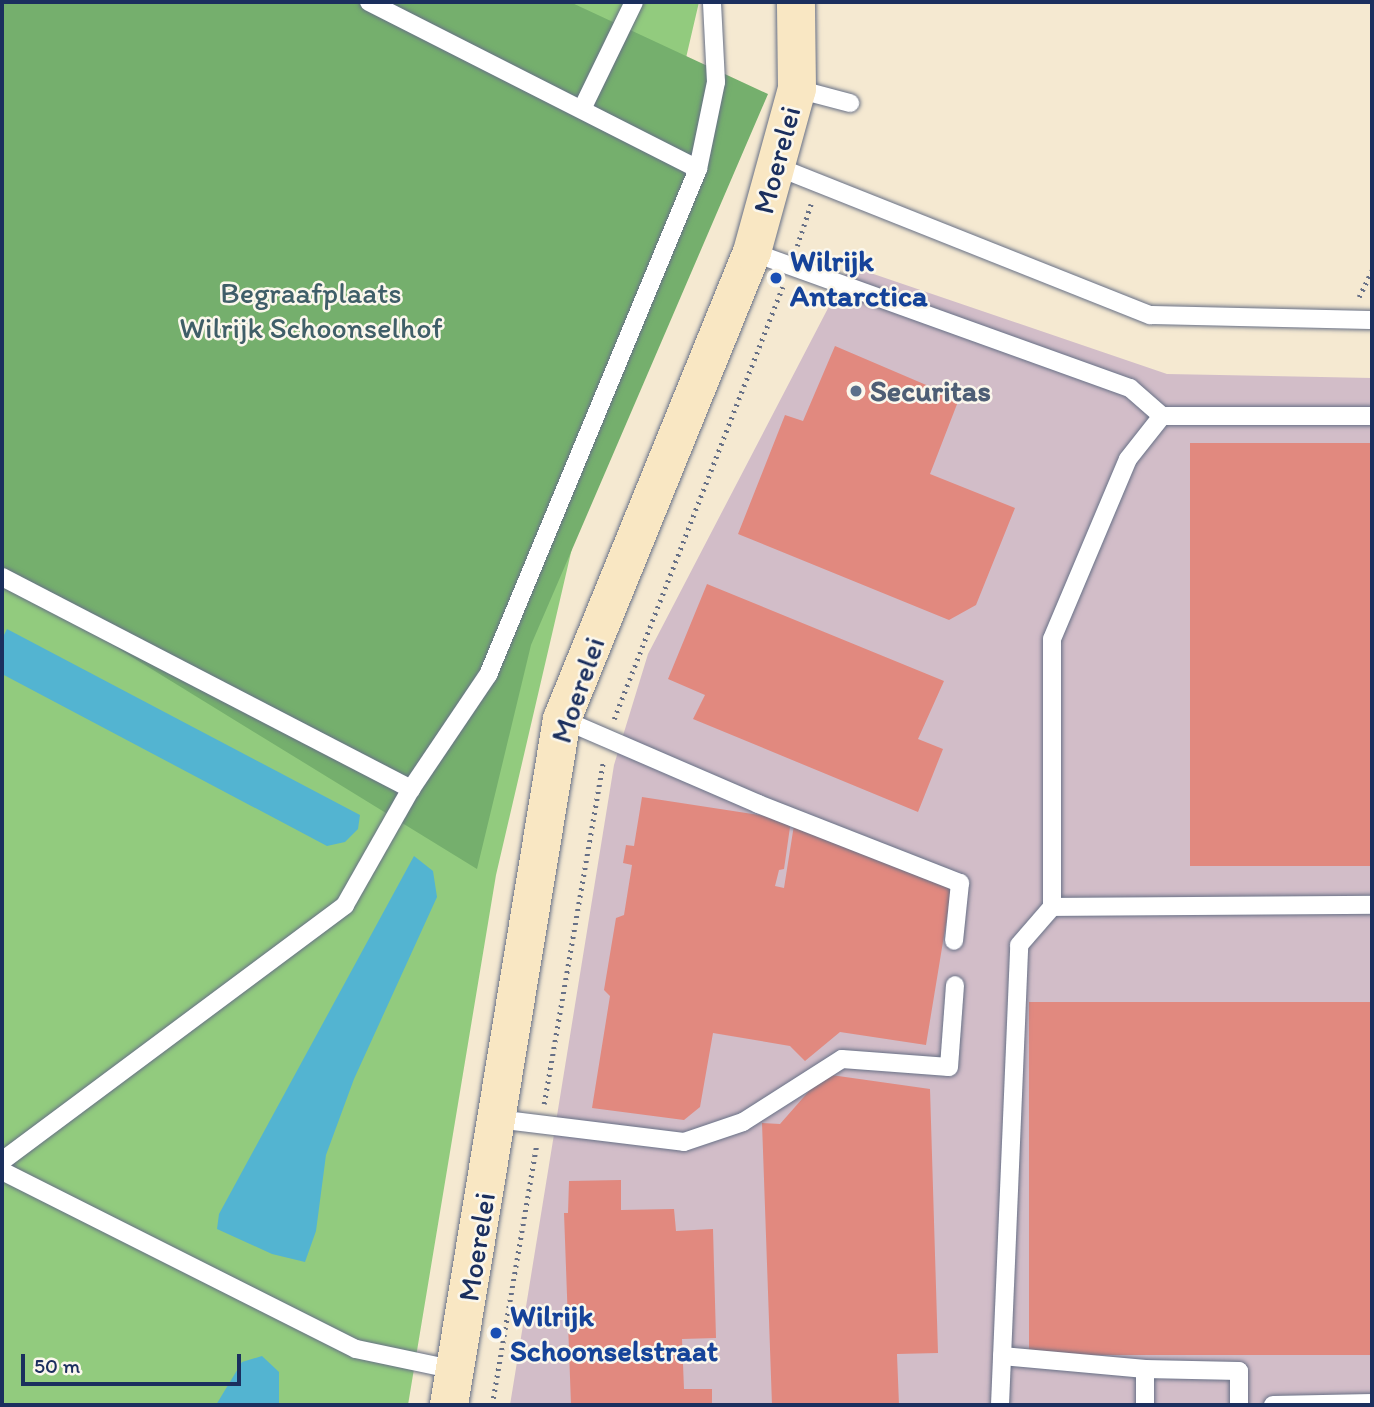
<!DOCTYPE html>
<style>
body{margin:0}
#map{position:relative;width:1374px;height:1407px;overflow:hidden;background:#f5e9d1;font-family:Itim,sans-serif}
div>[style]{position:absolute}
.industrial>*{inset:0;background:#d2bdc8}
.green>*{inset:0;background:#92cb7e}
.forest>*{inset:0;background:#75af6d}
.water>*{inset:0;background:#53b4d1}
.building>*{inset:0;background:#e1897f;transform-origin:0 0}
.path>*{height:4.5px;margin-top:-2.25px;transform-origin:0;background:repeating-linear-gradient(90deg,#677086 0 2px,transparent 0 7px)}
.roads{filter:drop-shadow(0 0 2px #677086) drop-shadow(0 0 2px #677086)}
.lane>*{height:18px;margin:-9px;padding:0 9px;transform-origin:9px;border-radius:9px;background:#fff}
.secondary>*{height:38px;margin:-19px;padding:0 19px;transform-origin:19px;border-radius:19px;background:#f9e7c3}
.dots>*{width:19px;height:19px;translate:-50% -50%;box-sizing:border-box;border:4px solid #fbf7ec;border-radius:50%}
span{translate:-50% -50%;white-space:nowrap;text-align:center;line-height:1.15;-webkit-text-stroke:5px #fbf7ec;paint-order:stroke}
.street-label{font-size:30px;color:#1b2f5e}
.transit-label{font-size:30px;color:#164399;font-weight:700}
.left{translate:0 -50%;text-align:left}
.park-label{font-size:30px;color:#3f5e68}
.service-label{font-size:30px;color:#4e5e75;font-weight:700}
.frame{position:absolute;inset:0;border:4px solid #1b2f5e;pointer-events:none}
.scale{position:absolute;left:21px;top:1354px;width:220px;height:32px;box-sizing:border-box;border:4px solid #1b2f5e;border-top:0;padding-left:9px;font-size:21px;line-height:24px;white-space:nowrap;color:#1b2f5e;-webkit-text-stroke:5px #fbf7ec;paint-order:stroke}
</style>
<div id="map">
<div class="industrial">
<div style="clip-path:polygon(850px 266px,1167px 374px,1372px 378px,1372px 1405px,510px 1405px,614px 765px,648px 654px)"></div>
</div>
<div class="green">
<div style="clip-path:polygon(2px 2px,699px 2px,496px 875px,408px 1405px,2px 1405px)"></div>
</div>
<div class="forest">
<div style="clip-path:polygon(2px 2px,570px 2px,768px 94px,531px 645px,477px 869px,2px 577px)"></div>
</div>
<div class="water">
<div style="clip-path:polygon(7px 629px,360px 815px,358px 829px,345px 842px,327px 846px,2px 674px,2px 639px)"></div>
<div style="clip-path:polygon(414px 856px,433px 871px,437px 897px,354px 1079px,326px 1155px,316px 1231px,305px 1262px,272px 1254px,217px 1229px,219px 1214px)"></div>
<div style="clip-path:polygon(262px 1356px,279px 1372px,279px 1405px,216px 1405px,242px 1362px)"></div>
</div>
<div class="building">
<div style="clip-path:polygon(835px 346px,959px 399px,930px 474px,1015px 508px,976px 605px,949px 620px,738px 534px,785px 415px,803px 421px)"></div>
<div style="left:1190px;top:443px;width:182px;height:423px"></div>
<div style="clip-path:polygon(707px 584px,944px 681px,918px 739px,943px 749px,918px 812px,693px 719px,705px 695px,668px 679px)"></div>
<div style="clip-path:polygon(642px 797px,791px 820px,784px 869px,779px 870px,775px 886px,784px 888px,794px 825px,952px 887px,926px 1045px,840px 1032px,805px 1061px,790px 1046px,713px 1033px,700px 1107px,684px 1120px,592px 1108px,610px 996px,604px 990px,616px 918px,624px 915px,632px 865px,623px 863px,626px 845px,634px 846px)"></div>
<div style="left:1029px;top:1002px;width:343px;height:353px"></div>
<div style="clip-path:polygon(824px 1074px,930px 1089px,938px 1353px,897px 1354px,899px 1405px,772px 1405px,762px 1123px,780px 1124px)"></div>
<div style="clip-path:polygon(621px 1180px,621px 1210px,674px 1209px,676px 1231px,713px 1229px,716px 1338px,682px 1339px,684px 1389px,712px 1389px,712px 1405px,571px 1405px,564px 1213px,568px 1213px,569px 1181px)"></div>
</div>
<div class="path">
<div style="left:797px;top:246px;width:44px;rotate:-71.6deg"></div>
<div style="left:1359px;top:297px;width:30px;rotate:-64deg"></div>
<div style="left:614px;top:719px;width:464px;rotate:-68.7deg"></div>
<div style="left:544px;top:1104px;width:348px;rotate:-80.2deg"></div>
<div style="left:492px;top:1405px;width:262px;rotate:-80.3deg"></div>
</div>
<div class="roads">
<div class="lane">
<div style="left:369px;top:2px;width:369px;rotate:26.9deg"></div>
<div style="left:797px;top:89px;width:55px;rotate:14.8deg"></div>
<div style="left:583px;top:107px;width:117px;rotate:-64.1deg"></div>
<div style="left:775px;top:166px;width:404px;rotate:21.7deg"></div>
<div style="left:1150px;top:315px;width:222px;rotate:1.3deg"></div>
<div style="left:752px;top:252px;width:402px;rotate:19.8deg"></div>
<div style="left:1130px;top:388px;width:43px;rotate:41.2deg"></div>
<div style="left:1162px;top:416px;width:210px"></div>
<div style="left:2px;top:577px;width:461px;rotate:27.4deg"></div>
<div style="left:562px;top:719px;width:214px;rotate:23.4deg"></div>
<div style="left:758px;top:804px;width:217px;rotate:21.4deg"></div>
<div style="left:960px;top:883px;width:58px;rotate:95.9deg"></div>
<div style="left:1052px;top:907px;width:320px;rotate:-0.4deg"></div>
<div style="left:497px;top:1119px;width:188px;rotate:7deg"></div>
<div style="left:684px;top:1142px;width:62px;rotate:-18.7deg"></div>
<div style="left:743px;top:1122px;width:117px;rotate:-32.5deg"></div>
<div style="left:842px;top:1059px;width:107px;rotate:4.3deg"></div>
<div style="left:949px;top:1067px;width:82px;rotate:-85.8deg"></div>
<div style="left:2px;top:1161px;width:428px;rotate:-36.7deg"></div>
<div style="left:345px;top:905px;width:133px;rotate:-60.4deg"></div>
<div style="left:411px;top:789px;width:138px;rotate:-56deg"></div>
<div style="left:488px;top:675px;width:548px;rotate:-67.46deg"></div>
<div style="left:698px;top:169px;width:89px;rotate:-78.3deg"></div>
<div style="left:716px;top:82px;width:80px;rotate:-92.9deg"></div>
<div style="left:2px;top:1171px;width:396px;rotate:26.7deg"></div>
<div style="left:356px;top:1349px;width:102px;rotate:11.9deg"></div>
<div style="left:1002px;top:1356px;width:144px;rotate:5.2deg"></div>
<div style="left:1145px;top:1369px;width:94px;rotate:1.2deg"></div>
<div style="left:1239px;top:1371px;width:34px;rotate:90deg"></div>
<div style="left:1000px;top:1405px;width:460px;rotate:-87.6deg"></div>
<div style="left:1019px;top:945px;width:50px;rotate:-49deg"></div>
<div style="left:1052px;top:907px;width:268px;rotate:-90deg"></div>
<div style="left:1052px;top:639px;width:195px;rotate:-67.1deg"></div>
<div style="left:1128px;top:459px;width:55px;rotate:-51.7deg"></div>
<div style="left:1145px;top:1405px;width:36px;rotate:-90deg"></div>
<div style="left:1273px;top:1405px;width:99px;rotate:-1.2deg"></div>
</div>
<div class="secondary">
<div style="left:449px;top:1405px;width:695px;rotate:-80.65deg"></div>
<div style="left:562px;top:719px;width:504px;rotate:-67.86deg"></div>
<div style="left:752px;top:252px;width:169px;rotate:-74.6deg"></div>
<div style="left:797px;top:89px;width:87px;rotate:-90.7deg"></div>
</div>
</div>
<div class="dots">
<div style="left:776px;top:278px;background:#1a4fb4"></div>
<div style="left:856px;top:391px;background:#5c6f8a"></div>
<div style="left:496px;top:1333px;background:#1a4fb4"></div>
</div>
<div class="street-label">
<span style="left:777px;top:160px;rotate:-75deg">Moerelei</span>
<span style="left:578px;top:690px;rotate:-71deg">Moerelei</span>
<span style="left:477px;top:1247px;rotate:-81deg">Moerelei</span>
</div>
<div class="transit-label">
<span class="left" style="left:790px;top:278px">Wilrijk<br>Antarctica</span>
<span class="left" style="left:510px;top:1333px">Wilrijk<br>Schoonselstraat</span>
</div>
<div class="park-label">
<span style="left:311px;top:310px">Begraafplaats<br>Wilrijk Schoonselhof</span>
</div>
<div class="service-label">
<span class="left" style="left:870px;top:391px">Securitas</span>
</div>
<div class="frame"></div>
<div class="scale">50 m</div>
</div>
